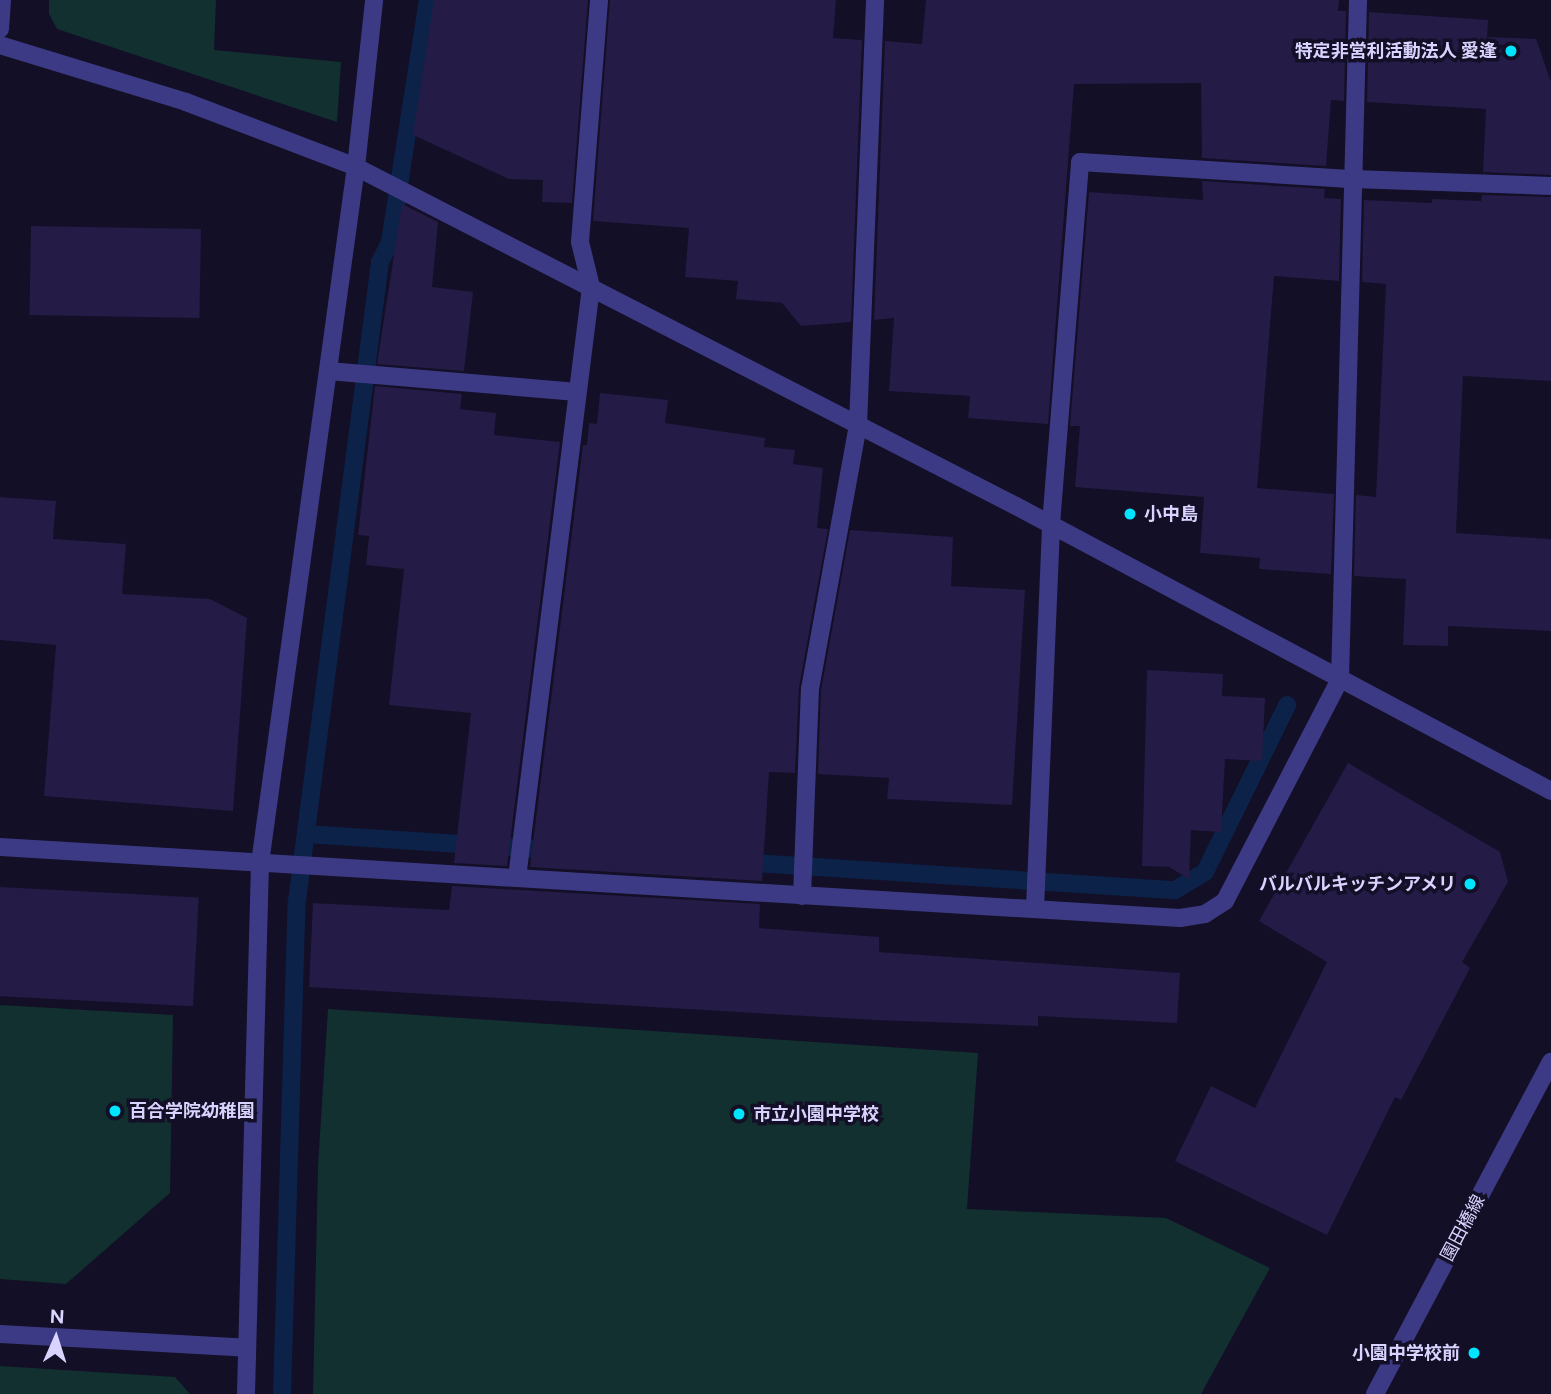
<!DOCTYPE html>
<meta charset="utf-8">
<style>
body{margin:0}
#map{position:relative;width:1551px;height:1394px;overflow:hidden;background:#130f26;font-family:Figtree,"Noto Sans JP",sans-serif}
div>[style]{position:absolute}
.green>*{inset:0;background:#12302f}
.stream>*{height:18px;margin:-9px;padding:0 9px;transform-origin:9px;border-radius:9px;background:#0c2248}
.building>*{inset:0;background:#241b47;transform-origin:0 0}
.minor>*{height:18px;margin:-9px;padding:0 9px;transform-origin:9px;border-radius:9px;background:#3d3a85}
.tertiary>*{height:18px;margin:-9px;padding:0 9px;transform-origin:9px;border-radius:9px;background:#3d3a85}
.dots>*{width:19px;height:19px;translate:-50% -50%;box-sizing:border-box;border:4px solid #130f26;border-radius:50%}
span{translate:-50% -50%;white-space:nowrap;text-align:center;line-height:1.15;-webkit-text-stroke:7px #130f26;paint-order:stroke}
.poi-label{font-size:18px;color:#d9d4ff;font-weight:700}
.right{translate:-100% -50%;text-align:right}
.left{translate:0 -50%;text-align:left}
.street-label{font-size:18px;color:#d9d4ff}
.north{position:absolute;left:21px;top:1303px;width:70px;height:70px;-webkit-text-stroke:5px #130f26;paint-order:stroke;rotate:3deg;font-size:19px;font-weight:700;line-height:28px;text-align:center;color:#d9d4ff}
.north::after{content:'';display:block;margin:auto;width:24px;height:32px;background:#d9d4ff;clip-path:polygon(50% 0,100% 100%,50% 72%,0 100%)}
</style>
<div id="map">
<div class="green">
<div style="clip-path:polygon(49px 0,216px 0,214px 50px,341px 62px,337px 122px,57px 29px,49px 14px)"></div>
<div style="clip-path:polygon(0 1005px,173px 1015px,170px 1193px,66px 1284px,0 1279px)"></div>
<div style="clip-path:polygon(328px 1009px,978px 1053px,967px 1209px,1166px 1218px,1270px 1268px,1201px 1394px,313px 1394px,318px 1166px)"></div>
<div style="clip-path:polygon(0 1366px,175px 1377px,190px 1394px,0 1394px)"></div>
</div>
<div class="stream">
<div style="left:306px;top:834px;width:230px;rotate:3.7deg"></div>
<div style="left:739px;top:862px;width:437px;rotate:3.7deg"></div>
<div style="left:1175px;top:890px;width:35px;rotate:-31deg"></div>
<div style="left:1205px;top:872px;width:186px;rotate:-63.8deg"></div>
<div style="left:282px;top:1394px;width:493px;rotate:-88.3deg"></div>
<div style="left:297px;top:901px;width:644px;rotate:-82.6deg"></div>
<div style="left:380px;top:262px;width:22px;rotate:-63deg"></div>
<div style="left:390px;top:242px;width:245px;rotate:-81.1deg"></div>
</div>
<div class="building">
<div style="clip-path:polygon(434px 0,588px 0,572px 203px,542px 202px,543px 180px,509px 179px,413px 135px)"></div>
<div style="clip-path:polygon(610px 0,836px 0,833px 38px,862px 40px,851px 322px,801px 326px,782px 303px,736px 299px,738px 281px,685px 277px,689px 228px,593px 221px)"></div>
<div style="clip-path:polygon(926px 0,1339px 0,1338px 11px,1346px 11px,1344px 101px,1331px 100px,1326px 166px,1202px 158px,1201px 83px,1074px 84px,1048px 424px,968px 418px,970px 396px,889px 391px,894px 318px,874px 320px,885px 41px,922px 44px)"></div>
<div style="clip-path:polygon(1369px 12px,1488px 20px,1487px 37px,1536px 39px,1551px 82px,1551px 175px,1483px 172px,1486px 109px,1367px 102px)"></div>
<div style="clip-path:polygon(1202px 181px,1325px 189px,1324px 198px,1341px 199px,1339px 281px,1274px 276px,1257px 488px,1334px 494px,1331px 574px,1259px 569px,1260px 558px,1200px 553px,1204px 497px,1075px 487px,1080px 426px,1070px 426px,1089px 192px,1203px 200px)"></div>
<div style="clip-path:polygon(1482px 195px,1551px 197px,1551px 381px,1463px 376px,1456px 533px,1551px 539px,1551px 631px,1448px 626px,1448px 646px,1403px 645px,1406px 579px,1354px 576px,1356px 495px,1376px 497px,1386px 284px,1362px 282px,1364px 200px,1432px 203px,1432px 199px,1481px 201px)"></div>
<div style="clip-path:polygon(402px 204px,438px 222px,432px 287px,473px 292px,464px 371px,377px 364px)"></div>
<div style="left:31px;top:226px;width:170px;height:89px;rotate:1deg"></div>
<div style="clip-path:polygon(375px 386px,462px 394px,460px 409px,496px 413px,494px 435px,560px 442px,507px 866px,454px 863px,471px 713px,389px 705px,404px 569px,366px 565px,369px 536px,358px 535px)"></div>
<div style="clip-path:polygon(600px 393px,668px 400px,665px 423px,765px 438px,764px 447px,795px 450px,793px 464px,823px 468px,817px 528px,828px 529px,799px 687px,795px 773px,769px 772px,762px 881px,530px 867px,583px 445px,587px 445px,589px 423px,597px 424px)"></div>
<div style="clip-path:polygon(0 497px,56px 501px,53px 539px,126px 544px,122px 594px,210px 599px,247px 618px,233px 811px,44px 796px,56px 645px,0 640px)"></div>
<div style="clip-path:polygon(850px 530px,953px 537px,951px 586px,1025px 590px,1012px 805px,887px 799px,889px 778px,818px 774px,821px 690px)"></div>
<div style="clip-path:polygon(1147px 670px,1223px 674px,1222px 696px,1265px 698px,1262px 761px,1225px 759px,1221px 832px,1191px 830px,1189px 879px,1169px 867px,1142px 866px)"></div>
<div style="clip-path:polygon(1348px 763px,1500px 852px,1508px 882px,1462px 962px,1470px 968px,1401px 1100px,1395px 1097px,1327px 1235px,1175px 1161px,1211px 1086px,1255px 1108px,1327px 962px,1259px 921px)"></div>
<div style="clip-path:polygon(452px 886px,760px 904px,759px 928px,879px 937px,879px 952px,1180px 973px,1177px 1023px,1038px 1016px,1038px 1026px,875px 1020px,309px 987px,313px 903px,449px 910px)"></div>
<div style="left:0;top:887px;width:199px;height:109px;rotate:3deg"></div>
</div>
<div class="minor">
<div style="left:328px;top:371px;width:250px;rotate:4.8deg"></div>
<div style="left:0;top:847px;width:1182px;rotate:3.44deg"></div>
<div style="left:1180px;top:918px;width:25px;rotate:-9deg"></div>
<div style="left:1205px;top:914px;width:24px;rotate:-33deg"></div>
<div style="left:1225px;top:901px;width:250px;rotate:-62.6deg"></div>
<div style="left:1340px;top:679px;width:679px;rotate:-88.48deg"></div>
<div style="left:517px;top:878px;width:596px;rotate:-82.86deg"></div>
<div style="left:591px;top:287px;width:46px;rotate:-103.7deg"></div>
<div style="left:580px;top:242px;width:243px;rotate:-85.5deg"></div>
<div style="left:802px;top:896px;width:207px;rotate:-87.8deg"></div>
<div style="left:810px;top:689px;width:268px;rotate:-79.7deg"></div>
<div style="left:858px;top:425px;width:425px;rotate:-87.7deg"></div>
<div style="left:1035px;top:909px;width:385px;rotate:-87.6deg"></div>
<div style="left:1051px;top:524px;width:363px;rotate:-85.4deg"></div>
<div style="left:1080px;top:162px;width:274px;rotate:3.6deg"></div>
<div style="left:1353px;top:179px;width:198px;rotate:2deg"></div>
<div style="left:0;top:1334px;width:247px;rotate:3.2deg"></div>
<div style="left:246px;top:1394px;width:531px;rotate:-88.49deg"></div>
<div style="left:260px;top:863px;width:703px;rotate:-82.15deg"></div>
<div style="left:356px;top:167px;width:168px;rotate:-83.8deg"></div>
</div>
<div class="tertiary">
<div style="left:0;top:29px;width:29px;rotate:-86deg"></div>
<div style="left:0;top:45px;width:195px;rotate:17deg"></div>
<div style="left:186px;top:102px;width:182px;rotate:20.9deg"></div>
<div style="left:356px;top:167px;width:742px;rotate:27.19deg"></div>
<div style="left:1016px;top:506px;width:606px;rotate:28.04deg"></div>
<div style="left:1375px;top:1394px;width:376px;rotate:-62.1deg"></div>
</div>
<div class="dots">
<div style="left:1511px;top:51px;background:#00e5ff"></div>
<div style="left:1130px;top:514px;background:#00e5ff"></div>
<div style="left:1470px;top:884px;background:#00e5ff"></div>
<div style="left:115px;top:1111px;background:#00e5ff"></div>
<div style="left:739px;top:1114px;background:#00e5ff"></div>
<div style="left:1474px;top:1353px;background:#00e5ff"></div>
</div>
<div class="poi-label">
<span class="right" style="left:1497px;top:51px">特定非営利活動法人 愛逢</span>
<span class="left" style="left:1144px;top:514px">小中島</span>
<span class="right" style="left:1456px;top:884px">バルバルキッチンアメリ</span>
<span class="left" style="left:129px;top:1111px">百合学院幼稚園</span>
<span class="left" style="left:753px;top:1114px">市立小園中学校</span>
<span class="right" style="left:1460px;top:1353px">小園中学校前</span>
</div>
<div class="street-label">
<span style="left:1463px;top:1228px;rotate:-62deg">園田橋線</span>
</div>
<div class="north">N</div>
</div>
